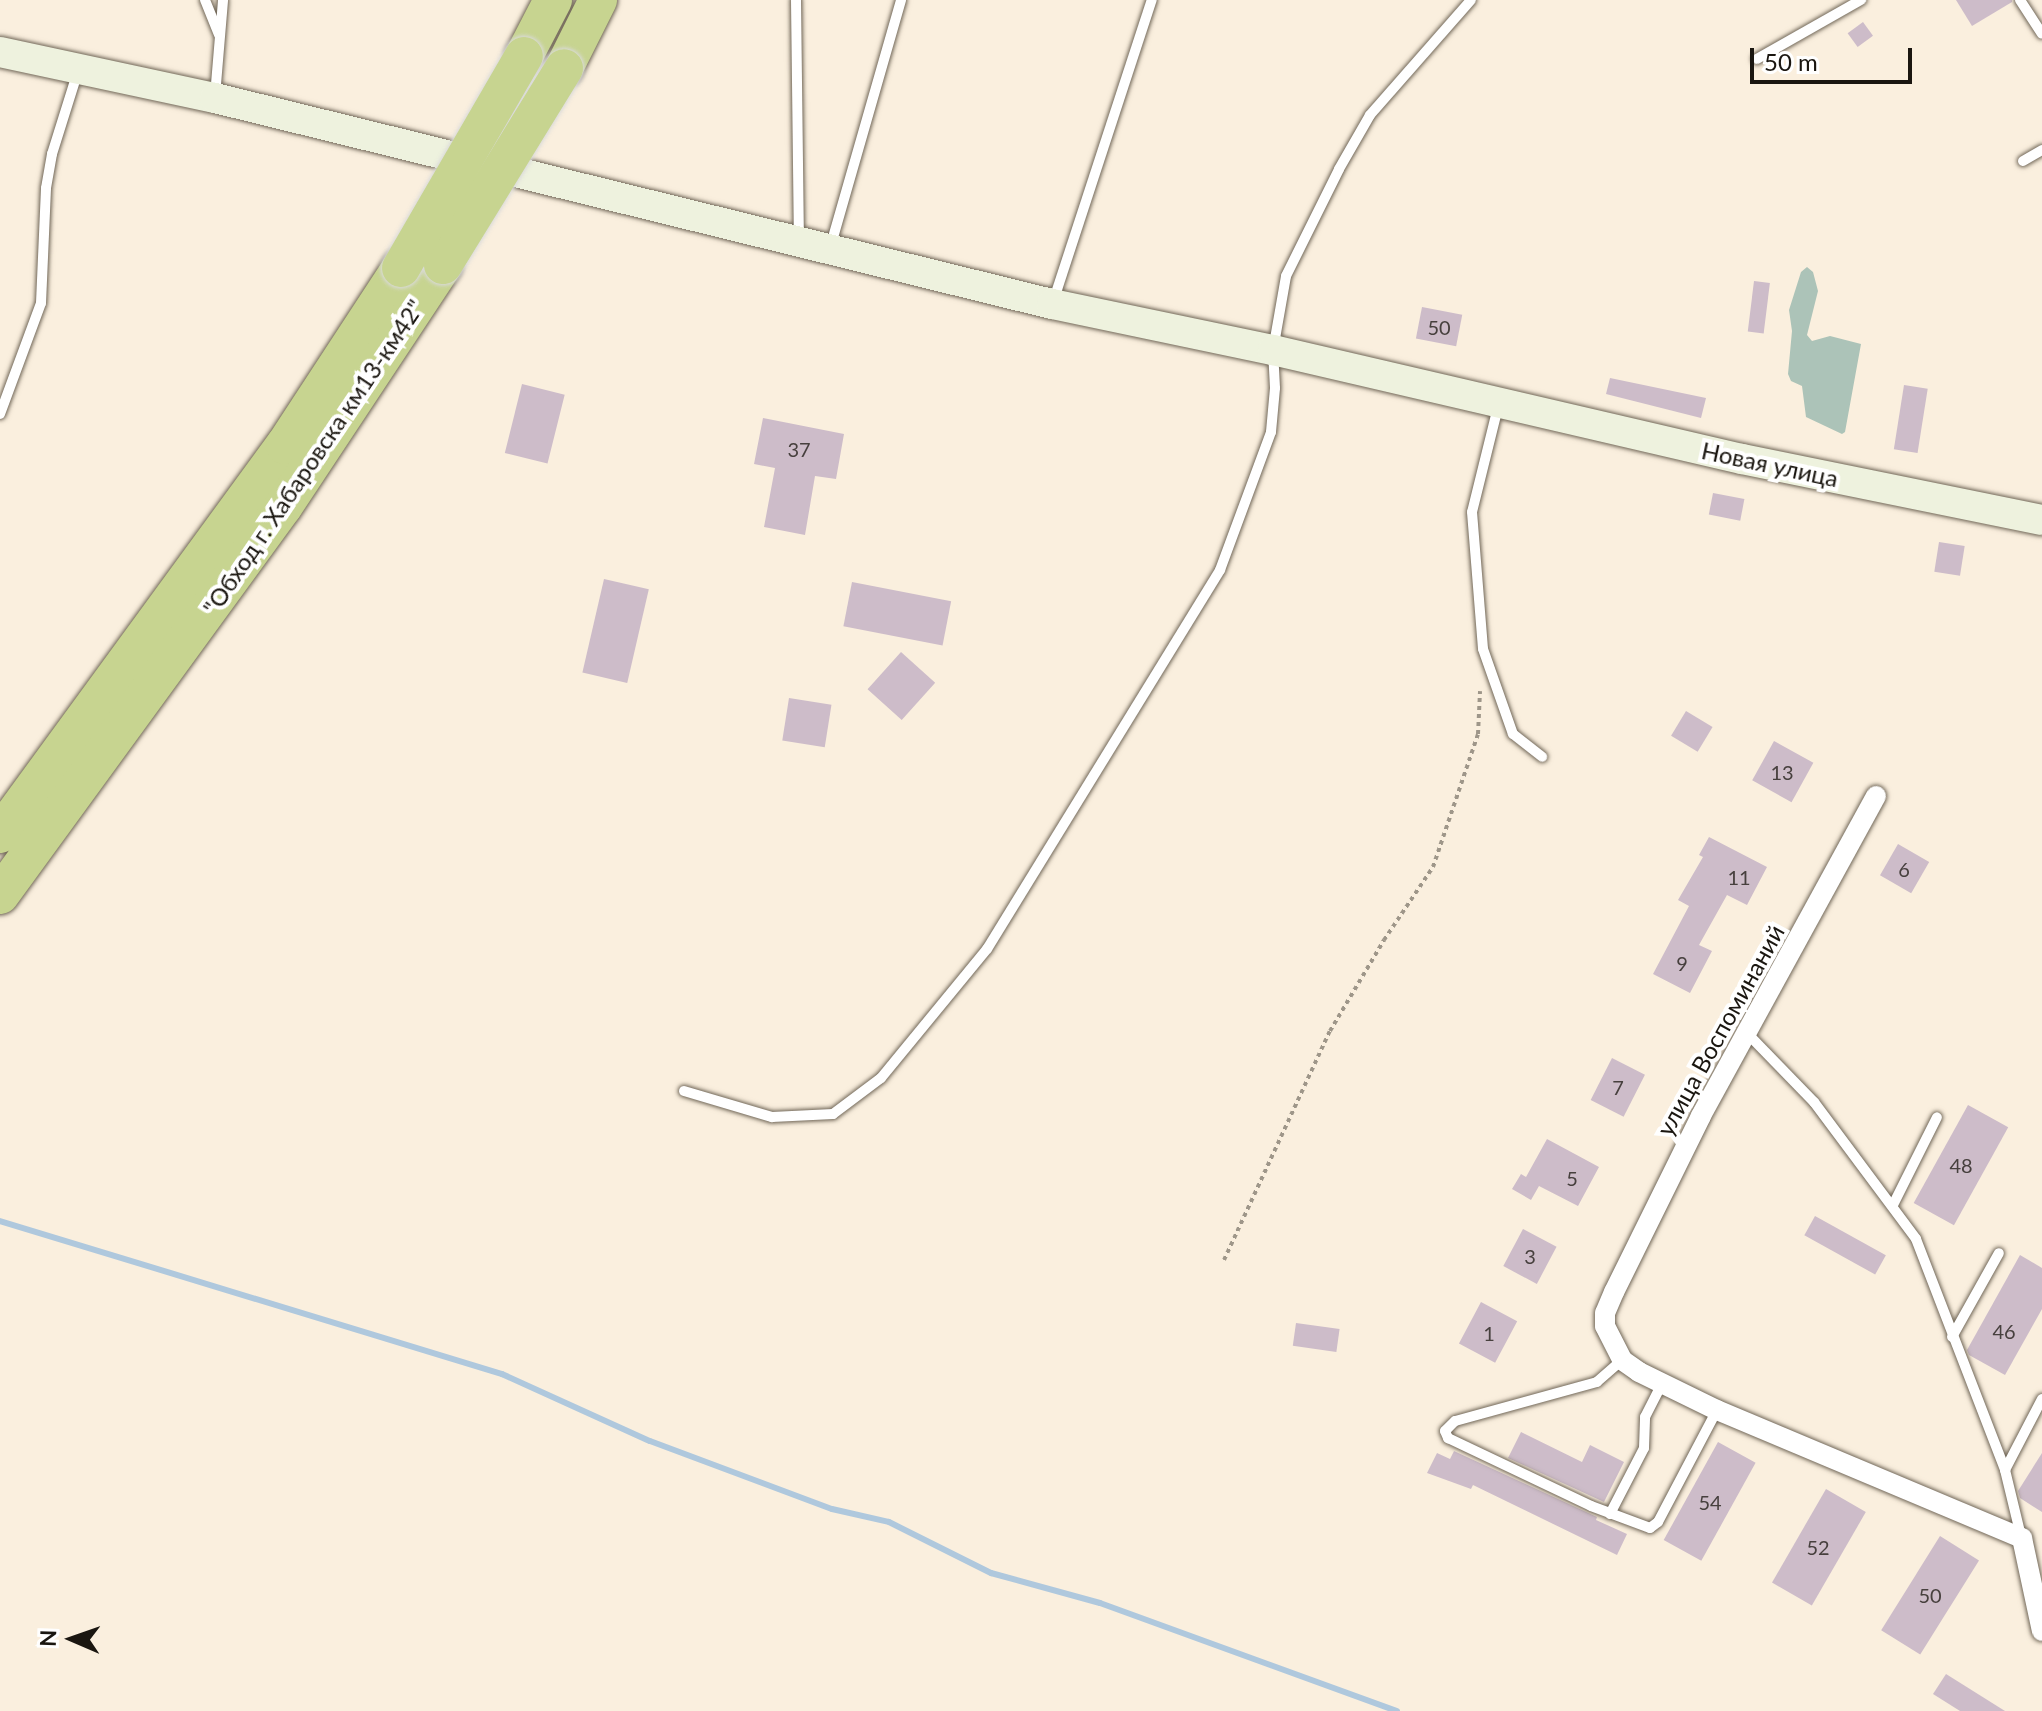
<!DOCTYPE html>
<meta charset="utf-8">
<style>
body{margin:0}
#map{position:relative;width:2042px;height:1711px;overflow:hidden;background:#faefde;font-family:Lato,sans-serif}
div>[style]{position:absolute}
.green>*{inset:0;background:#acc3b8}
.stream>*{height:6px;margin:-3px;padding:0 3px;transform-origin:3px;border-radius:3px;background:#afc8dd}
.building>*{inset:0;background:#cdbcc9;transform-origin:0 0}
.path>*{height:4px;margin-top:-2px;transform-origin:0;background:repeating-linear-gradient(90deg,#9e9689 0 4px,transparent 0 8px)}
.roads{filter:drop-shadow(0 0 2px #716758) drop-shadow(0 0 2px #716758)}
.lane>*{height:10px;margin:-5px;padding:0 5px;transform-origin:5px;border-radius:5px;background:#fff}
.street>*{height:20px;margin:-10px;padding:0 10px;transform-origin:10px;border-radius:10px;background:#fff}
.secondary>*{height:30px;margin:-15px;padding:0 15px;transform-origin:15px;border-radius:15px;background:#eef2de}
.highway>*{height:38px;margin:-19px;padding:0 19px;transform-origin:19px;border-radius:19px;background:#c7d490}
.bridges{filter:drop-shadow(0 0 2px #dadad9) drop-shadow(0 0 2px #dadad9)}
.highway-bridge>*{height:38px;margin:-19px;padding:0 19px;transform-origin:19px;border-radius:19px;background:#c7d490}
span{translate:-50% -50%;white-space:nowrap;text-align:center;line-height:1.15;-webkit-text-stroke:8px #fff;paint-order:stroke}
.number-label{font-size:20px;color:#47403e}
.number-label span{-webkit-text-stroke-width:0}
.street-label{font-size:24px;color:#1a1610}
.north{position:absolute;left:32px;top:1599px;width:80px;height:80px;-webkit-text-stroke:6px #fff;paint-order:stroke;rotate:272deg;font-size:22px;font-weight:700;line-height:32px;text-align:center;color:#1a1610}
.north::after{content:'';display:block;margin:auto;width:28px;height:36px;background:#1a1610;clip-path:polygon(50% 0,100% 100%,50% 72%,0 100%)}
.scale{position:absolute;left:1750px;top:48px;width:162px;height:36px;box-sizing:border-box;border:4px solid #1a1610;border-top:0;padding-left:10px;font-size:24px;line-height:28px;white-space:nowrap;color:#1a1610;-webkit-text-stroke:6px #fff;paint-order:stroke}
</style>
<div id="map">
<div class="green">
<div style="clip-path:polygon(1807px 267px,1813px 272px,1818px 291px,1807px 335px,1812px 341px,1830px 336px,1861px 344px,1845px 432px,1842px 434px,1806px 417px,1802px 386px,1791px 381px,1788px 374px,1792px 331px,1789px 310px,1801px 272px)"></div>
</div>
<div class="stream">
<div style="left:0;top:1221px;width:525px;rotate:16.95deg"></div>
<div style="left:502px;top:1374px;width:162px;rotate:24.4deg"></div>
<div style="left:650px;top:1441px;width:194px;rotate:20.5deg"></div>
<div style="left:832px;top:1509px;width:58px;rotate:12.8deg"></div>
<div style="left:889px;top:1522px;width:114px;rotate:26.6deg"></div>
<div style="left:991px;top:1573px;width:113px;rotate:15.4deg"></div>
<div style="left:1100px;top:1603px;width:316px;rotate:20deg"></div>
</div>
<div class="building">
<div style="clip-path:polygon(1956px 0,2012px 0,2012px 2px,1972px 26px)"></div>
<div style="left:1863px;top:22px;width:17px;height:19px;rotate:54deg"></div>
<div style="left:1754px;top:281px;width:16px;height:51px;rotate:7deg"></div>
<div style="left:1422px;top:307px;width:41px;height:32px;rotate:11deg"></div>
<div style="clip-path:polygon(1610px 378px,1706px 398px,1701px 418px,1606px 394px)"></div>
<div style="left:522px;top:384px;width:44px;height:71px;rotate:14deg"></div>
<div style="left:1904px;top:385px;width:24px;height:65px;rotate:9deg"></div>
<div style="clip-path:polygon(763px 418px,844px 434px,836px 479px,815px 476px,805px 535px,764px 527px,775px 468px,754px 464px)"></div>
<div style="left:1713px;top:493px;width:32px;height:22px;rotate:11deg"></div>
<div style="left:1939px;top:542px;width:26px;height:30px;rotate:9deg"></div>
<div style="left:604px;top:579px;width:46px;height:96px;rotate:13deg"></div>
<div style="left:852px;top:582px;width:101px;height:45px;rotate:11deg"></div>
<div style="left:901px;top:652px;width:46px;height:50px;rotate:42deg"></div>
<div style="left:789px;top:698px;width:43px;height:43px;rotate:9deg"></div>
<div style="left:1686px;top:711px;width:31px;height:29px;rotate:31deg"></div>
<div style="left:1774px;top:741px;width:45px;height:45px;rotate:29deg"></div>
<div style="clip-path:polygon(1709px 837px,1767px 867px,1747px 905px,1727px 895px,1699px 945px,1712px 951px,1690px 993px,1653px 974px,1689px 906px,1678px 900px,1703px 857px,1699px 855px)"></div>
<div style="left:1898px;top:844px;width:36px;height:36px;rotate:30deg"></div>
<div style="left:1612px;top:1058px;width:37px;height:47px;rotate:27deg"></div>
<div style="left:1968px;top:1105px;width:46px;height:112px;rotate:29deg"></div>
<div style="clip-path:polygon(1547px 1139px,1599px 1167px,1578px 1206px,1539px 1186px,1531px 1200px,1512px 1189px,1521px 1174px,1526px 1177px)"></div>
<div style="left:1815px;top:1216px;width:81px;height:22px;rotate:29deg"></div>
<div style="left:1523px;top:1229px;width:38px;height:42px;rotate:28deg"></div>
<div style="clip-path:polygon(2020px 1255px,2042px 1268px,2042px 1309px,2005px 1375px,1969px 1355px,1967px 1350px)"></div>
<div style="left:1481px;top:1302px;width:41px;height:47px;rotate:28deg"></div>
<div style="left:1296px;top:1323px;width:44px;height:23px;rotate:8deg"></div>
<div style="clip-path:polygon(1521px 1432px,1582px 1462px,1590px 1445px,1624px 1462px,1604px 1502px,1508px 1458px)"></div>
<div style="left:1718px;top:1442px;width:43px;height:112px;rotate:29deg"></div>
<div style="clip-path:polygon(1454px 1451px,1597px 1517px,1596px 1520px,1627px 1534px,1617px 1555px,1473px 1485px,1471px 1489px,1427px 1473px,1437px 1453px,1450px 1459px)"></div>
<div style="clip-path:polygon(2042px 1453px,2042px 1512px,2020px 1498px,2018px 1491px)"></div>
<div style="left:1826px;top:1489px;width:46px;height:108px;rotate:30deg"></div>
<div style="left:1940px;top:1536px;width:46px;height:111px;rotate:32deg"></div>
<div style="clip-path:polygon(1946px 1674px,2005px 1711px,1960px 1711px,1933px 1694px)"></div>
</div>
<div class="path">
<div style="left:1224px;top:1260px;width:252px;rotate:-65.2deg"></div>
<div style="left:1330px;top:1031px;width:106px;rotate:-59.3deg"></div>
<div style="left:1384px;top:940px;width:88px;rotate:-56.1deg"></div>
<div style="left:1433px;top:867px;width:140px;rotate:-71.3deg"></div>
<div style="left:1478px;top:734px;width:43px;rotate:-87.3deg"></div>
</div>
<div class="roads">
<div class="lane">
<div style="left:205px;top:0;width:37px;rotate:68deg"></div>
<div style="left:796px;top:0;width:239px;rotate:89.3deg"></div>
<div style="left:2020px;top:0;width:40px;rotate:57.1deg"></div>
<div style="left:1757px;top:59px;width:120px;rotate:-29.6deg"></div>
<div style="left:215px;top:96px;width:96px;rotate:-85.2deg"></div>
<div style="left:2023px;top:161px;width:22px;rotate:-30deg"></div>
<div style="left:830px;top:248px;width:258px;rotate:-74deg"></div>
<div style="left:1053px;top:302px;width:318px;rotate:-71.9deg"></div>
<div style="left:1498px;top:407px;width:108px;rotate:103.9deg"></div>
<div style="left:1472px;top:512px;width:137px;rotate:85.4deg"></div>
<div style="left:1483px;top:649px;width:90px;rotate:70.6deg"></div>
<div style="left:1513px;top:734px;width:37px;rotate:38deg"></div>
<div style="left:0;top:414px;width:118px;rotate:-69.7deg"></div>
<div style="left:41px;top:303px;width:115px;rotate:-87.5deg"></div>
<div style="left:46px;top:188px;width:35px;rotate:-80deg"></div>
<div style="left:52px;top:154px;width:87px;rotate:-72.6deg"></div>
<div style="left:1748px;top:1034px;width:95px;rotate:45.9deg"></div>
<div style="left:1814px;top:1102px;width:171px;rotate:53.3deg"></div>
<div style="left:1916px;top:1239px;width:248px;rotate:68.9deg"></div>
<div style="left:2005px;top:1470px;width:68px;rotate:76.4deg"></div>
<div style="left:684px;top:1091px;width:92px;rotate:16.5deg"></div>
<div style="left:772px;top:1117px;width:61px;rotate:-2.8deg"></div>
<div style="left:833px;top:1114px;width:60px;rotate:-36.9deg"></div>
<div style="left:881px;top:1078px;width:167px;rotate:-50.6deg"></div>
<div style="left:987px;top:949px;width:445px;rotate:-58.4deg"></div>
<div style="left:1220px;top:570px;width:147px;rotate:-69.7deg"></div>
<div style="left:1271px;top:432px;width:44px;rotate:-84.8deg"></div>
<div style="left:1275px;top:388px;width:38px;rotate:-93deg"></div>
<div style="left:1273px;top:350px;width:75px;rotate:-80deg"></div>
<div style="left:1286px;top:276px;width:119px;rotate:-63.6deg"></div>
<div style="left:1339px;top:169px;width:62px;rotate:-60.1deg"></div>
<div style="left:1370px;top:115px;width:153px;rotate:-48.7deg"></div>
<div style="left:1893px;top:1205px;width:98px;rotate:-63.4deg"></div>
<div style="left:1952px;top:1337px;width:96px;rotate:-60.8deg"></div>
<div style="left:1622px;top:1360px;width:33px;rotate:139deg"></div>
<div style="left:1597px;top:1382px;width:147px;rotate:164.6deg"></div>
<div style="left:1455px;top:1421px;width:14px;rotate:135deg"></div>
<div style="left:1445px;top:1431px;width:8px;rotate:67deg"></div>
<div style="left:1448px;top:1438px;width:158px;rotate:25.4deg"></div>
<div style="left:1591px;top:1506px;width:63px;rotate:20.4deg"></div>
<div style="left:1650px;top:1528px;width:10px;rotate:-37deg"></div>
<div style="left:1658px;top:1522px;width:127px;rotate:-62.2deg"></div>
<div style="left:2005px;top:1470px;width:80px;rotate:-62.5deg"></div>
<div style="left:1610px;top:1514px;width:74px;rotate:-62.7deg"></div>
<div style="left:1644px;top:1448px;width:31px;rotate:-88deg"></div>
<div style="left:1645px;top:1417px;width:38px;rotate:-63deg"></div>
</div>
<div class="street">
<div style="left:1876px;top:796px;width:365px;rotate:118.7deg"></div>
<div style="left:1701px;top:1116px;width:196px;rotate:116.3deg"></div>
<div style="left:1614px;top:1292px;width:23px;rotate:113deg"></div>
<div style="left:1605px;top:1313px;width:13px;rotate:90deg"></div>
<div style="left:1605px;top:1326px;width:38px;rotate:63deg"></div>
<div style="left:1622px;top:1360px;width:21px;rotate:35deg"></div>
<div style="left:1639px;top:1372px;width:87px;rotate:26deg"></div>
<div style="left:1717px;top:1410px;width:331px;rotate:22.8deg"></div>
<div style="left:2022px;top:1538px;width:95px;rotate:77.9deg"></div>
</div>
<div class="secondary">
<div style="left:0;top:52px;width:220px;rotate:12.1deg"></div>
<div style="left:215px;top:98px;width:862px;rotate:13.83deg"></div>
<div style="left:1052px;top:304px;width:226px;rotate:11.8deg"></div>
<div style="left:1273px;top:350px;width:481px;rotate:13.1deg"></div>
<div style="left:1742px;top:459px;width:306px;rotate:11.5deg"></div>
</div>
<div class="highway">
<div style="left:524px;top:56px;width:63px;rotate:-62.6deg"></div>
<div style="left:564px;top:68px;width:76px;rotate:-63.4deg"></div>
<div style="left:0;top:834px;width:482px;rotate:-53.8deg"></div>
<div style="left:285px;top:445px;width:212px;rotate:-56.8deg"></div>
<div style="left:0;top:895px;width:480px;rotate:-53.9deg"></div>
<div style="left:283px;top:507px;width:290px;rotate:-56.5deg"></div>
</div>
</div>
<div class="bridges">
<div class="highway-bridge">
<div style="left:443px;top:265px;width:231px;rotate:-58.4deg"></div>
<div style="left:401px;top:268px;width:245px;rotate:-59.9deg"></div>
</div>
</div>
<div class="number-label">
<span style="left:1439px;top:327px">50</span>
<span style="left:799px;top:449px">37</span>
<span style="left:1782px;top:772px">13</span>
<span style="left:1904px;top:869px">6</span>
<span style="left:1739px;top:877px">11</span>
<span style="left:1682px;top:963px">9</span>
<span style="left:1618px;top:1087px">7</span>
<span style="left:1961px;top:1165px">48</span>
<span style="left:1572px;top:1178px">5</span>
<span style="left:1530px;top:1256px">3</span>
<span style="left:2004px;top:1331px">46</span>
<span style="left:1489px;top:1333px">1</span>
<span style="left:1710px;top:1502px">54</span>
<span style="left:1818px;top:1547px">52</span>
<span style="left:1930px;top:1595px">50</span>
</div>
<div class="street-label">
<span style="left:313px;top:457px;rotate:-56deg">"Обход г. Хабаровска км13-км42"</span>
<span style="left:1770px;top:464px;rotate:12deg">Новая улица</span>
<span style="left:1720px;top:1030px;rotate:-61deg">улица Воспоминаний</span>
</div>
<div class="north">N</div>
<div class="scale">50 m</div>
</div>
